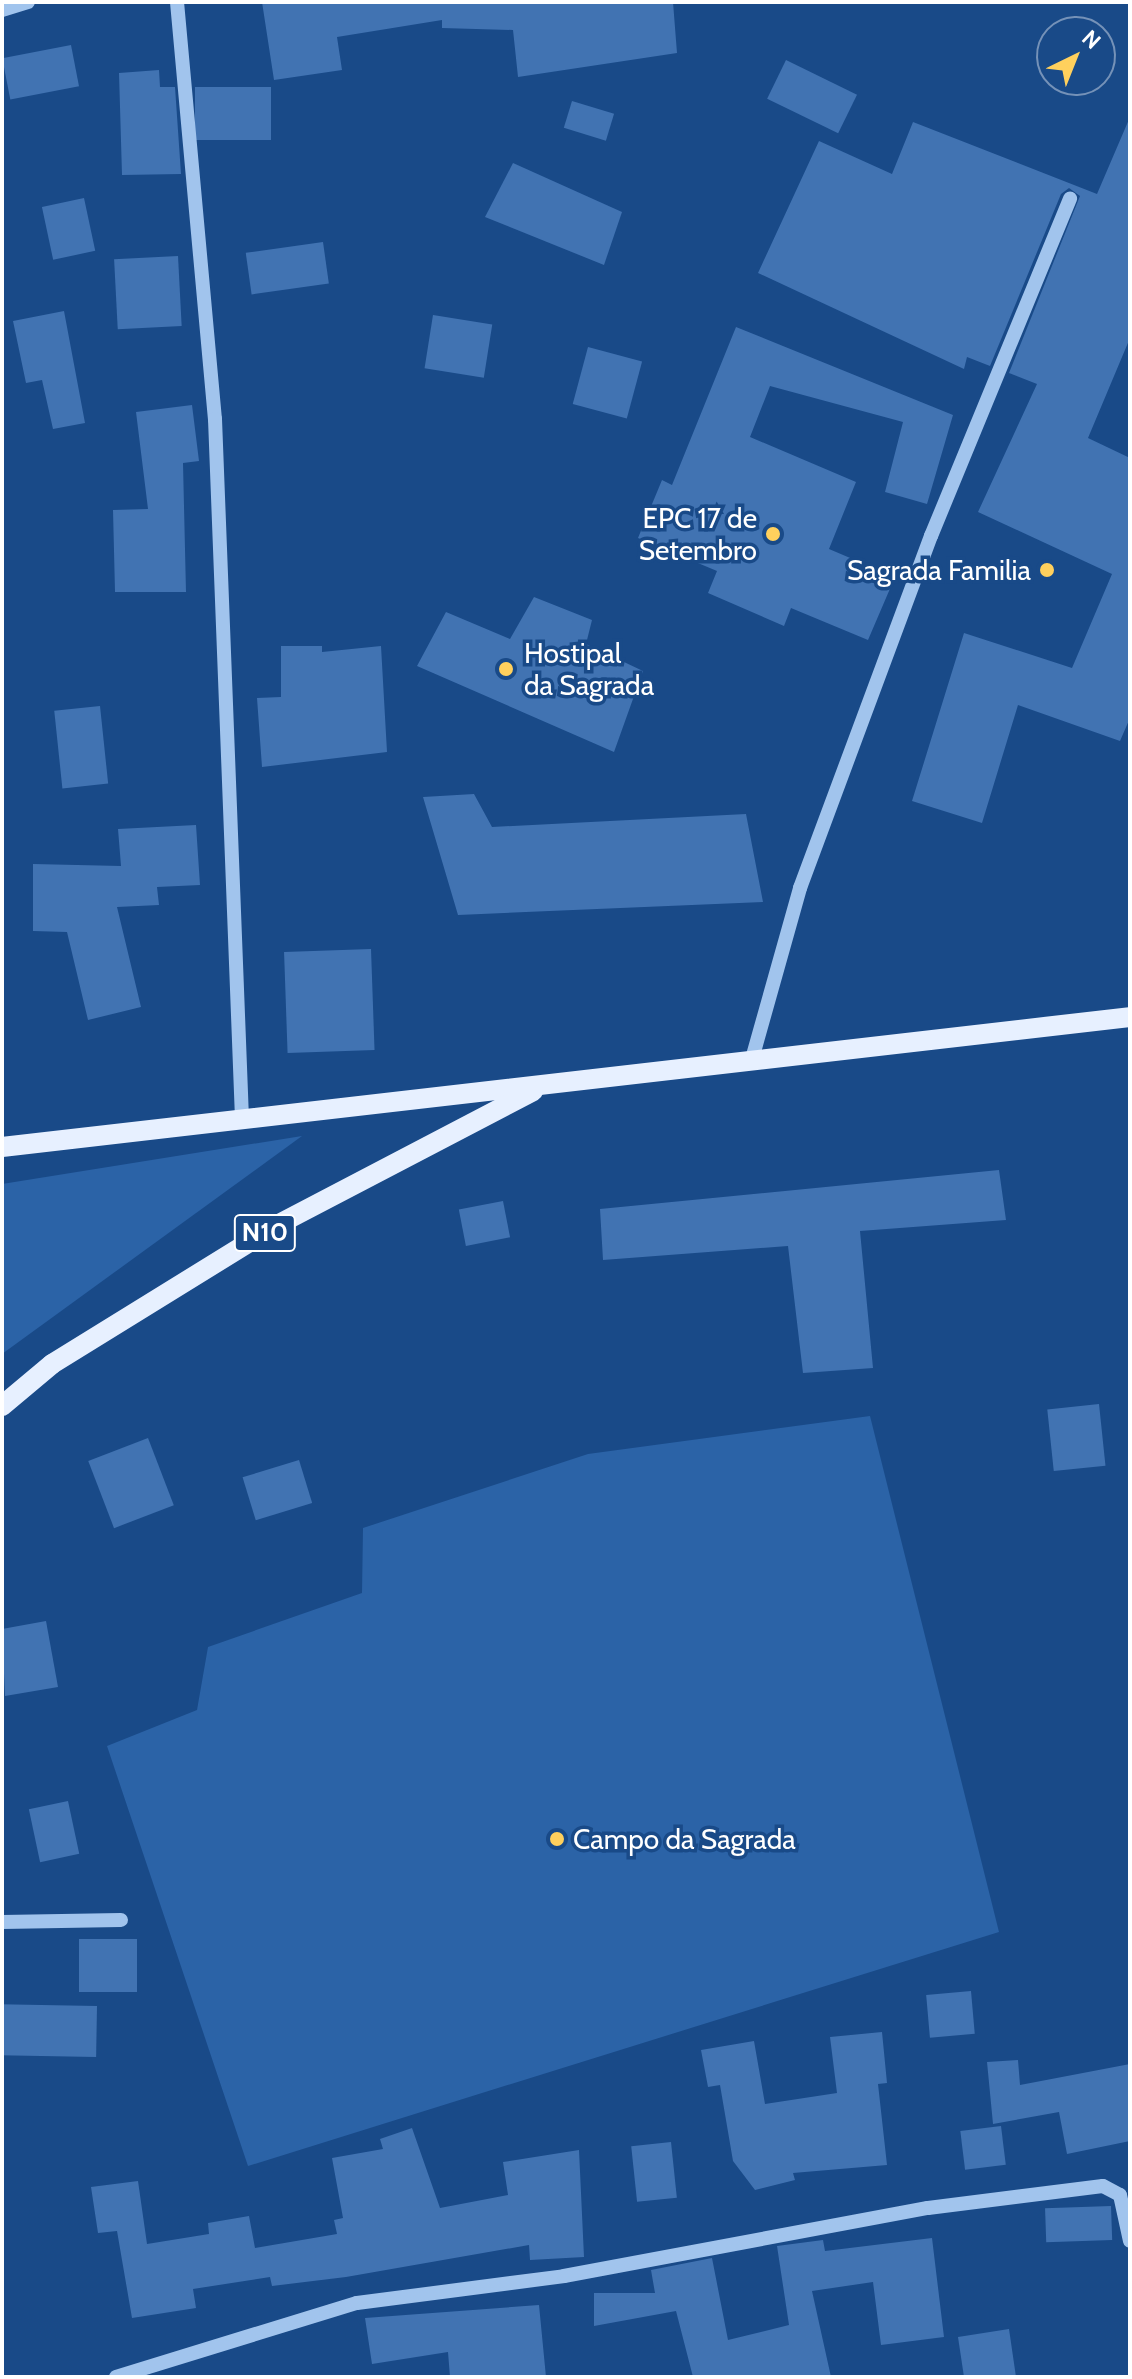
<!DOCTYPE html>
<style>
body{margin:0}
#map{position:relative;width:1132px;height:2379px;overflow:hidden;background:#194a88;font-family:Cabin,sans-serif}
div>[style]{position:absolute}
.green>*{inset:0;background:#2b63a7}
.building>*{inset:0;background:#4173b2;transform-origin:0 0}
.minor>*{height:14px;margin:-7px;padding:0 7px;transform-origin:7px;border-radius:7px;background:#a1c4ed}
.major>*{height:20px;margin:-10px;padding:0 10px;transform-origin:10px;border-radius:10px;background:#e7f0ff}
.dots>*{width:22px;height:22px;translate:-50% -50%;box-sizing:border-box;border:4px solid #194a88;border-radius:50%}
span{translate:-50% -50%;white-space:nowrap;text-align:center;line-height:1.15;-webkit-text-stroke:7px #194a88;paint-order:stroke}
.shield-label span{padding:2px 6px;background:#194a88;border:2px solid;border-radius:6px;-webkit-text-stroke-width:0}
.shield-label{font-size:26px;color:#fff;font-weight:700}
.poi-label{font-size:28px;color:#fff}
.right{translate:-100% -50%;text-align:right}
.left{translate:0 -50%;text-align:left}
.frame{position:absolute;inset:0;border:4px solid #fff;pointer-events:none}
.north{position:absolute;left:1036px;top:16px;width:80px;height:80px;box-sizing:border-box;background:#194a88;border:2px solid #7592b8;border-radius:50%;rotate:43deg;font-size:22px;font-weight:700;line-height:32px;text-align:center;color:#fff}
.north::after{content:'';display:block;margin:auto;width:28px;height:36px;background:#ffd05d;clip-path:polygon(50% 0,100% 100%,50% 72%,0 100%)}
</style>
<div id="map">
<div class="green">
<div style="clip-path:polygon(302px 1136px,2px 1354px,2px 1184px)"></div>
<div style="clip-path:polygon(870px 1416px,999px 1932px,248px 2166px,107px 1746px,197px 1710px,208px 1647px,362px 1593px,363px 1528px,588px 1454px)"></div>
</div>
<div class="building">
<div style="clip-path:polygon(262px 2px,673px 2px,677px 53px,518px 77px,513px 30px,442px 28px,442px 20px,337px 37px,342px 70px,274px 80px)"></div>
<div style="left:71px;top:45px;width:42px;height:70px;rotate:79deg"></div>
<div style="left:786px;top:60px;width:79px;height:43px;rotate:26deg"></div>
<div style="clip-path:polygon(159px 70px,160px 87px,175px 87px,181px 174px,122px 175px,119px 73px)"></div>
<div style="left:195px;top:87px;width:76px;height:53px"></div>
<div style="left:572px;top:101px;width:44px;height:28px;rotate:17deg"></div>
<div style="clip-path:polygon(1130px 117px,1130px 338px,1088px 438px,1130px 458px,1130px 718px,1120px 741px,1018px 705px,982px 823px,912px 801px,964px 633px,1072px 668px,1112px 574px,978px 512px,1037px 384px,1009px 373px,1080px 196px,1069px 188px,1061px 194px,990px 366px,967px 357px,964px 369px,758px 273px,819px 141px,892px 174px,913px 122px,1097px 194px)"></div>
<div style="clip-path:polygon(513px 163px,622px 212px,604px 265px,485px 217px)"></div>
<div style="left:84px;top:198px;width:54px;height:43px;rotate:78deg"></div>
<div style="left:323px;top:242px;width:42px;height:78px;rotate:82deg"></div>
<div style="left:178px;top:256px;width:70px;height:64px;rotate:87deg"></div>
<div style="clip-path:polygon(64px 311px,85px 423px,53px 429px,42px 380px,26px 383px,13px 321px)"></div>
<div style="left:433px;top:315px;width:60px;height:54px;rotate:9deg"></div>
<div style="clip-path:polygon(736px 327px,953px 415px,927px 504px,885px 492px,903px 422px,770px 386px,750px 437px,856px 482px,829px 549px,895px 577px,868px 640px,791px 608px,784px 626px,708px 593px,717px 571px,638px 538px,662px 480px,672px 485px)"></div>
<div style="left:588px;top:347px;width:56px;height:59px;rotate:15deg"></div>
<div style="clip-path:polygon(192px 405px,199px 461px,183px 463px,186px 592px,115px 592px,113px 510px,148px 509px,136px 412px)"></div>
<div style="clip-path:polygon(534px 597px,592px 620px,586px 644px,643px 671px,614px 752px,417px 666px,446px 612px,510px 639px)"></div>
<div style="clip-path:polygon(281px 646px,322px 646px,322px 652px,381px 646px,387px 752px,262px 767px,257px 698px,281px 697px)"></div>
<div style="left:100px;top:706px;width:78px;height:46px;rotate:84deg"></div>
<div style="clip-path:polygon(474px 794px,492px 827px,746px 814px,763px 902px,458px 915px,423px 797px)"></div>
<div style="clip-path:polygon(196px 825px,200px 885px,157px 887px,159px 905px,117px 907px,141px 1007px,88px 1020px,67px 932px,33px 931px,33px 864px,121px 866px,118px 829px)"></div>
<div style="left:371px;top:949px;width:101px;height:87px;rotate:88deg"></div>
<div style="clip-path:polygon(999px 1170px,1006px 1220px,860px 1231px,873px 1368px,803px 1373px,788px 1246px,603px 1260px,600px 1209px)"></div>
<div style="left:503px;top:1201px;width:37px;height:45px;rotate:79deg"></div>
<div style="left:1099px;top:1404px;width:62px;height:52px;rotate:84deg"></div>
<div style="left:148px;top:1438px;width:72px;height:64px;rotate:69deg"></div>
<div style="left:299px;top:1460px;width:45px;height:59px;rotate:73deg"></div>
<div style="clip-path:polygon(46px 1621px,58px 1687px,5px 1696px,2px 1629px)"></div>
<div style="left:68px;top:1801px;width:54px;height:40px;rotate:78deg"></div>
<div style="left:79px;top:1939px;width:58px;height:53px"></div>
<div style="left:971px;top:1991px;width:43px;height:45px;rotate:85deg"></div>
<div style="left:97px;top:2006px;width:51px;height:97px;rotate:91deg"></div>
<div style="clip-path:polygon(882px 2032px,887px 2083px,878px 2084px,887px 2165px,793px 2173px,795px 2180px,755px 2190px,733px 2161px,720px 2085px,708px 2087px,701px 2050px,754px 2041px,765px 2104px,837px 2093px,830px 2037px)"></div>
<div style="clip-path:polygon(1018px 2060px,1020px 2085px,1130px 2064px,1130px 2141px,1067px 2154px,1059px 2112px,993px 2124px,987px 2062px)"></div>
<div style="left:1001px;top:2126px;width:39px;height:41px;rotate:83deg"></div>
<div style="clip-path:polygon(412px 2128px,440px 2208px,508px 2195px,503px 2162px,579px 2150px,584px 2257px,530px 2260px,529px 2245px,346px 2277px,272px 2286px,270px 2277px,193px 2289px,196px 2308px,132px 2318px,117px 2231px,98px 2233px,91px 2187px,138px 2181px,147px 2244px,209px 2234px,208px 2223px,249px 2216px,255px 2248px,337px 2234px,334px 2220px,343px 2218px,332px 2158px,383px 2149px,380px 2139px)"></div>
<div style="left:671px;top:2142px;width:56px;height:40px;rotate:84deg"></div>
<div style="left:1111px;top:2206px;width:34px;height:66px;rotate:88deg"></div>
<div style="clip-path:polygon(932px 2238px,944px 2337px,881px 2345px,873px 2282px,812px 2291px,831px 2377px,693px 2377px,676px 2311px,594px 2326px,594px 2293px,655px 2293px,651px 2270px,712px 2258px,728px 2340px,789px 2325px,777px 2246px,823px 2240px,825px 2251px)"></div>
<div style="clip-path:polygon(539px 2305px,546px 2377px,450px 2377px,448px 2352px,372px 2364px,365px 2318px)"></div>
<div style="clip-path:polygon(1009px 2329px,1016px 2377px,964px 2377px,958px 2337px)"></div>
</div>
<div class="minor">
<div style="left:177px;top:2px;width:419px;rotate:84.8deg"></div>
<div style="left:215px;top:419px;width:701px;rotate:87.79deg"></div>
<div style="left:2px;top:10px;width:27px;rotate:-17deg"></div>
<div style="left:752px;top:1059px;width:178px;rotate:-74.3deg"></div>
<div style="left:800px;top:888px;width:376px;rotate:-69.6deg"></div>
<div style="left:931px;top:536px;width:365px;rotate:-67.6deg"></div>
<div style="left:2px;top:1922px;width:119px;rotate:-1deg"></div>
<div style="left:116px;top:2377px;width:252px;rotate:-17.1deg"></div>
<div style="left:357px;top:2303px;width:209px;rotate:-7.4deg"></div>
<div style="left:564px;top:2276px;width:370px;rotate:-10.6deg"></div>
<div style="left:928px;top:2208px;width:176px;rotate:-7.2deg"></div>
<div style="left:1103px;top:2186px;width:19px;rotate:28deg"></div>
<div style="left:1120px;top:2195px;width:47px;rotate:77.7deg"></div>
</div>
<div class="major">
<div style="left:2px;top:1147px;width:1135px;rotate:-6.57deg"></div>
<div style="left:2px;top:1406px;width:65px;rotate:-40deg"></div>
<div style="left:52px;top:1364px;width:264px;rotate:-31.7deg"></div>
<div style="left:277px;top:1225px;width:289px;rotate:-27.6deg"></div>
</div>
<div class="dots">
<div style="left:773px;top:534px;background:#ffd05d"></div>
<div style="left:1047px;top:570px;background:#ffd05d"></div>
<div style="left:506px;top:669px;background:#ffd05d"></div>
<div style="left:557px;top:1839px;background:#ffd05d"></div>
</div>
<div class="shield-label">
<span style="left:265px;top:1233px">N10</span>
</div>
<div class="poi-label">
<span class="right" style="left:757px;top:534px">EPC 17 de<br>Setembro</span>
<span class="right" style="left:1031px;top:570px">Sagrada Familia</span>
<span class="left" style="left:524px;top:669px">Hostipal<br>da Sagrada</span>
<span class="left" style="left:573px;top:1839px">Campo da Sagrada</span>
</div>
<div class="frame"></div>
<div class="north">N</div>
</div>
